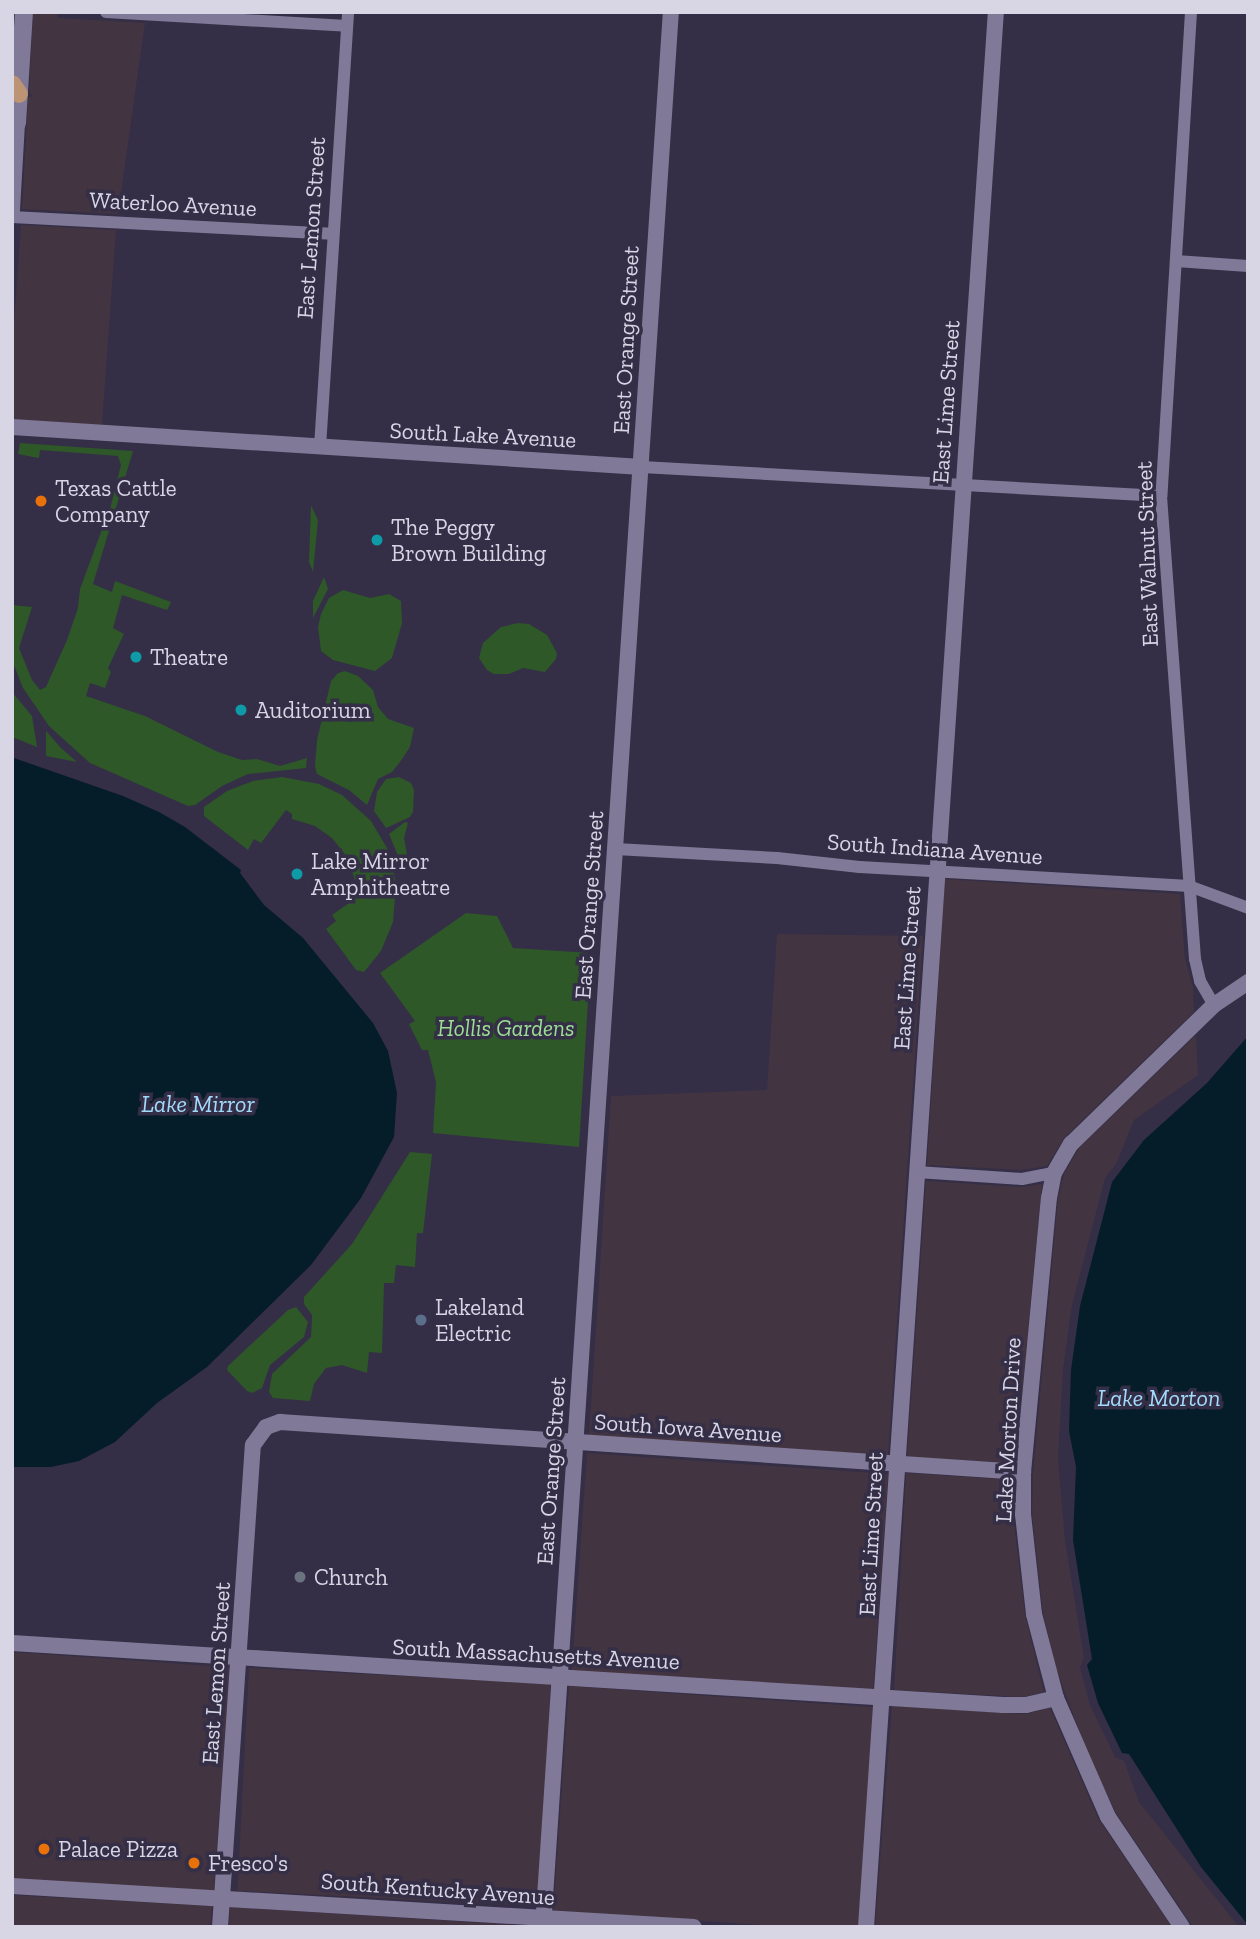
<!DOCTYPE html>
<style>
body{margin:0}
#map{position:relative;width:1260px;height:1939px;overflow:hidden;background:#342e47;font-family:"Zilla Slab",serif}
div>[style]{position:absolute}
.commercial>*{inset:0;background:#433441;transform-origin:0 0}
.green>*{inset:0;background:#2e5828}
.water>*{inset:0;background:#051d28}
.minor>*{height:12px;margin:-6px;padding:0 6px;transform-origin:6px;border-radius:6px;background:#807a98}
.tertiary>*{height:16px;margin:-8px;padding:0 8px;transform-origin:8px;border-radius:8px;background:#807a98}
.secondary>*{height:18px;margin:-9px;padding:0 9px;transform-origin:9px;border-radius:9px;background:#807a98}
.primary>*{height:18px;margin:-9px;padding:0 9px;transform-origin:9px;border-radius:9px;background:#bd9473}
.dots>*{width:19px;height:19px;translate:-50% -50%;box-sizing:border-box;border:4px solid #342e47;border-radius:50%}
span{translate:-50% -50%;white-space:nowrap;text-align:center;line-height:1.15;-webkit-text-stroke:7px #342e47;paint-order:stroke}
.street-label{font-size:23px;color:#d8d5e5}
.poi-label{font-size:23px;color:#d8d5e5}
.left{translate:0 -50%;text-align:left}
.park-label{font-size:23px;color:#9cde93;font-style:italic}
.water-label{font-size:24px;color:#a1dafa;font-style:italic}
.frame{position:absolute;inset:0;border:14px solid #d8d5e5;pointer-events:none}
</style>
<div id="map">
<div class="commercial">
<div style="clip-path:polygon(33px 12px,57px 12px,58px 18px,145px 23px,118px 214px,22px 209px,28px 98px,32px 96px,29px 91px)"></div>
<div style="clip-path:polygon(21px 225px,116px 230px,102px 425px,12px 419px,12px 351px)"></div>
<div style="clip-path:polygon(945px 879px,1180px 894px,1185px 959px,1193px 987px,1194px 1012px,1064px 1138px,1047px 1166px,1021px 1170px,927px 1165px)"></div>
<div style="clip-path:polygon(777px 934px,923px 936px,888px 1455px,589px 1436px,611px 1096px,767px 1090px)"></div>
<div style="clip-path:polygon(1196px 1035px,1198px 1075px,1134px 1120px,1116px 1164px,1105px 1178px,1072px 1305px,1063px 1370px,1058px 1460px,1065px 1540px,1084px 1658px,1080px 1667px,1090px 1705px,1115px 1757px,1124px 1761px,1139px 1802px,1239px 1927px,1193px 1927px,1116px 1813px,1087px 1752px,1056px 1668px,1043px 1613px,1032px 1514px,1033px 1473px,1058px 1199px,1064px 1174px,1079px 1148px)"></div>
<div style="clip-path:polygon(926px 1181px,1021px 1187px,1042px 1184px,1015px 1463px,907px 1457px)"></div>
<div style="left:587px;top:1453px;width:302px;height:218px;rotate:4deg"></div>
<div style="clip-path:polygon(906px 1473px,1014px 1480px,1013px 1515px,1025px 1615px,1044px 1692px,1024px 1697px,894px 1690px)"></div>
<div style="left:12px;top:1652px;width:218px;height:226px;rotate:4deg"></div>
<div style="left:249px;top:1668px;width:302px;height:223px;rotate:3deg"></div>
<div style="left:569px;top:1686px;width:306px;height:225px;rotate:4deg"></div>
<div style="clip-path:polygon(892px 1706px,1026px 1714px,1050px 1708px,1099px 1820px,1172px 1927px,875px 1927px)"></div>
<div style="clip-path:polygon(12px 1895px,212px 1906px,210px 1927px,12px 1927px)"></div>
<div style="clip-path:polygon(230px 1907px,534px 1926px,229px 1927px)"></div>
</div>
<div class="green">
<div style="clip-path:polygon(20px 443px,133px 451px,93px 584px,112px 592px,115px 581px,171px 602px,167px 610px,122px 595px,113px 628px,124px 634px,108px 668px,111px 672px,105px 688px,90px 683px,86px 696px,145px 716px,218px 752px,242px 760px,257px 759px,280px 766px,307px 758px,306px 768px,248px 774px,222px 786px,195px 805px,188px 806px,90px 763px,49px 726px,23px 688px,12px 660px,12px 605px,32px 607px,19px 648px,32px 680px,40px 690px,46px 687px,67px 640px,78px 608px,80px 589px,111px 505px,121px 465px,118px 456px,40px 450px,39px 458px,33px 457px,18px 454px)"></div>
<div style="clip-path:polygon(311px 505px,318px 520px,313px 572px,309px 562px)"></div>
<div style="clip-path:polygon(324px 577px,328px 589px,313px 618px,313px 601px)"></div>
<div style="clip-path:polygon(343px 590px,370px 598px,389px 594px,401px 601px,402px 623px,392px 658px,375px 671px,333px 660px,321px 651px,318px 627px,321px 614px,329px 598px)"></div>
<div style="clip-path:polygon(518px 623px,529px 624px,547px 635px,557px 653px,556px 659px,545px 672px,523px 668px,509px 674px,494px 674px,487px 670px,479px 658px,483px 643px,501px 627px)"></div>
<div style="clip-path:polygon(345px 671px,358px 676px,373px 690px,378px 707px,388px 719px,414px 728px,410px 747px,400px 762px,392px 772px,378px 779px,367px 805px,349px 790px,317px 774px,315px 766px,317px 740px,331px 681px,338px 673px)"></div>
<div style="clip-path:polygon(12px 692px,32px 716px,37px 747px,12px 737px)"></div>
<div style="clip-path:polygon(46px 731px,61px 748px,77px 762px,46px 756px)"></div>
<div style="clip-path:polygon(282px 777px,319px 784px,342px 795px,371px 821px,390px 853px,396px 885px,393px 922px,381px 951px,364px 972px,356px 970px,326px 929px,336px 921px,332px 915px,365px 892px,356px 884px,348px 858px,332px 838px,315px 826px,292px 819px,292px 814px,286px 810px,261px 843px,254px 839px,248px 850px,204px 816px,204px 807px,227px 791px,253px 781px)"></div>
<div style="clip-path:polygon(399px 777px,411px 783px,414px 790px,413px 812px,410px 817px,386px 828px,374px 811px,377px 792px,386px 779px)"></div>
<div style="clip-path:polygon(405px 822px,408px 823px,404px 838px,409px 865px,401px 863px,389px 834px)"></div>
<div style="clip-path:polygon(466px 913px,497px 916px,513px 948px,591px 953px,579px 1147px,433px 1133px,436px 1082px,428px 1050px,422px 1050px,409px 1024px,415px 1021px,380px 973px)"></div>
<div style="clip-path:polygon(410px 1152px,432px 1154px,423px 1233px,417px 1233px,415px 1267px,396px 1265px,394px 1283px,384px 1283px,382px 1353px,369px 1352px,367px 1373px,342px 1365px,326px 1368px,314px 1384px,310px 1401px,273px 1398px,269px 1392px,272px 1374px,311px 1337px,312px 1315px,304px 1304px,304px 1297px,352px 1244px)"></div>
<div style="clip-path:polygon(296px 1307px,308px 1322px,304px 1337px,270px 1365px,262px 1388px,252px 1393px,247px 1391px,227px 1370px,228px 1366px,288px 1310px)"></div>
</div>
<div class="water">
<div style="clip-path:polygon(14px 758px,123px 796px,159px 812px,185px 827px,241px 870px,240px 873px,264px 905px,303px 938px,373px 1023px,388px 1051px,397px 1093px,394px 1137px,361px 1198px,311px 1265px,207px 1367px,157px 1403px,115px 1442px,79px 1461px,51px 1467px,12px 1467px)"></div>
<div style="clip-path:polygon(1248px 1036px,1248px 1925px,1201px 1867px,1129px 1754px,1122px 1753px,1098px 1703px,1087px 1665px,1092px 1659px,1073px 1540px,1076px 1467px,1069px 1431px,1071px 1370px,1080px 1306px,1112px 1182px,1144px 1140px,1207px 1083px)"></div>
</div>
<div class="minor">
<div style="left:106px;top:12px;width:241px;rotate:3.3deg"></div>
<div style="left:1191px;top:12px;width:485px;rotate:93.5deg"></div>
<div style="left:1161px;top:496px;width:464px;rotate:85.8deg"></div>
<div style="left:1195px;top:959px;width:23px;rotate:77deg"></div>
<div style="left:1200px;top:981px;width:28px;rotate:60deg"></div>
<div style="left:12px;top:217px;width:320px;rotate:3deg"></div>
<div style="left:1176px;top:261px;width:72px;rotate:4deg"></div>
<div style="left:320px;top:447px;width:436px;rotate:-86.3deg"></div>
<div style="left:642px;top:467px;width:520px;rotate:3.2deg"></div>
<div style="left:616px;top:849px;width:161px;rotate:3.2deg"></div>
<div style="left:777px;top:858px;width:83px;rotate:6.2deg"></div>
<div style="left:860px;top:867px;width:330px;rotate:3.3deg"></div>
<div style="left:1189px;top:886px;width:63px;rotate:20.4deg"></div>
<div style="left:917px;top:1172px;width:105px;rotate:3.8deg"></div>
<div style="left:1022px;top:1179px;width:33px;rotate:-11deg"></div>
</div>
<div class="tertiary">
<div style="left:12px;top:210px;width:87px;rotate:-86.7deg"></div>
<div style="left:12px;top:427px;width:631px;rotate:3.63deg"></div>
<div style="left:12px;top:1643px;width:993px;rotate:3.58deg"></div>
<div style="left:1003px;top:1705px;width:23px"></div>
<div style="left:1026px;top:1705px;width:31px;rotate:-13deg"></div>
<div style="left:12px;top:1886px;width:683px;rotate:3.44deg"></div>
<div style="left:220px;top:1927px;width:483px;rotate:-86.1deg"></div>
<div style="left:253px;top:1445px;width:22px;rotate:-54deg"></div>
<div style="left:266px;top:1427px;width:15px;rotate:-20deg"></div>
<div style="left:280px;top:1422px;width:745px;rotate:3.85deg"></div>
<div style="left:543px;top:1927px;width:1919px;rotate:-86.18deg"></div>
<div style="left:866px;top:1927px;width:1919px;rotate:-86.12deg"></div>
<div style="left:1182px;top:1927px;width:133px;rotate:-123.9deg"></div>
<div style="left:1108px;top:1817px;width:130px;rotate:-113.6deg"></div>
<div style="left:1056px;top:1698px;width:87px;rotate:-104.7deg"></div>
<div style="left:1034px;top:1614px;width:101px;rotate:-96.3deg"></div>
<div style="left:1023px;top:1514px;width:42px;rotate:-90deg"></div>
<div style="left:1023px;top:1472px;width:275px;rotate:-84.6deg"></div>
<div style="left:1049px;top:1198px;width:25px;rotate:-79deg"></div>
<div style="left:1054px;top:1173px;width:34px;rotate:-60deg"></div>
<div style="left:1071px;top:1144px;width:199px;rotate:-44.2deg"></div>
<div style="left:1214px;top:1005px;width:41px;rotate:-34.1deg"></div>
</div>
<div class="secondary">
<div style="left:17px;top:123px;width:111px;rotate:-86.4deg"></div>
</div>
<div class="primary">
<div style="left:12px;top:84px;width:12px;rotate:55deg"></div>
</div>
<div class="dots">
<div style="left:41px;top:501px;background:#e8710a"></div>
<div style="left:377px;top:540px;background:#0f9aa8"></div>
<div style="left:136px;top:657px;background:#0f9aa8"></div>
<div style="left:241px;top:710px;background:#0f9aa8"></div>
<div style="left:297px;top:874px;background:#0f9aa8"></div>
<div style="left:421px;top:1320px;background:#5c6f8a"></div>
<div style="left:300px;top:1577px;background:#6b7280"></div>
<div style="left:44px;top:1849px;background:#e8710a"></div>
<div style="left:194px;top:1863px;background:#e8710a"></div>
</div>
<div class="street-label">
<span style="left:173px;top:204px;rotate:3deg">Waterloo Avenue</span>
<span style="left:311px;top:228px;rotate:-86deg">East Lemon Street</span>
<span style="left:626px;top:340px;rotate:-87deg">East Orange Street</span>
<span style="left:946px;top:402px;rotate:-86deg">East Lime Street</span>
<span style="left:483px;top:435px;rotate:3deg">South Lake Avenue</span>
<span style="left:1147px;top:554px;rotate:-92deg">East Walnut Street</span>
<span style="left:935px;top:849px;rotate:4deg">South Indiana Avenue</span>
<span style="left:589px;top:905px;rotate:-86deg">East Orange Street</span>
<span style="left:907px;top:968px;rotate:-86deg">East Lime Street</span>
<span style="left:688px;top:1428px;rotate:4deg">South Iowa Avenue</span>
<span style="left:1008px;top:1430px;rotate:-87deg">Lake Morton Drive</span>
<span style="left:551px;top:1471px;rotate:-86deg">East Orange Street</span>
<span style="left:871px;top:1534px;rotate:-87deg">East Lime Street</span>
<span style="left:536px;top:1654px;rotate:3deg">South Massachusetts Avenue</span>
<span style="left:216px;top:1673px;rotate:-86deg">East Lemon Street</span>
<span style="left:438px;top:1889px;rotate:4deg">South Kentucky Avenue</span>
</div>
<div class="poi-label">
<span class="left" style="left:55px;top:501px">Texas Cattle<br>Company</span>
<span class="left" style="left:391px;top:540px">The Peggy<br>Brown Building</span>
<span class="left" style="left:150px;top:657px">Theatre</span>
<span class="left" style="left:255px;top:710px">Auditorium</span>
<span class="left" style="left:311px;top:874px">Lake Mirror<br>Amphitheatre</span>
<span class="left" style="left:435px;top:1320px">Lakeland<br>Electric</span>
<span class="left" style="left:314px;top:1577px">Church</span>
<span class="left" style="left:58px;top:1849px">Palace Pizza</span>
<span class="left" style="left:208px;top:1863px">Fresco's</span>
</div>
<div class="park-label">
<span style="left:506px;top:1028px">Hollis Gardens</span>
</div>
<div class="water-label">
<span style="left:198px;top:1104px">Lake Mirror</span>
<span style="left:1159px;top:1398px">Lake Morton</span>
</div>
<div class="frame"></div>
</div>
